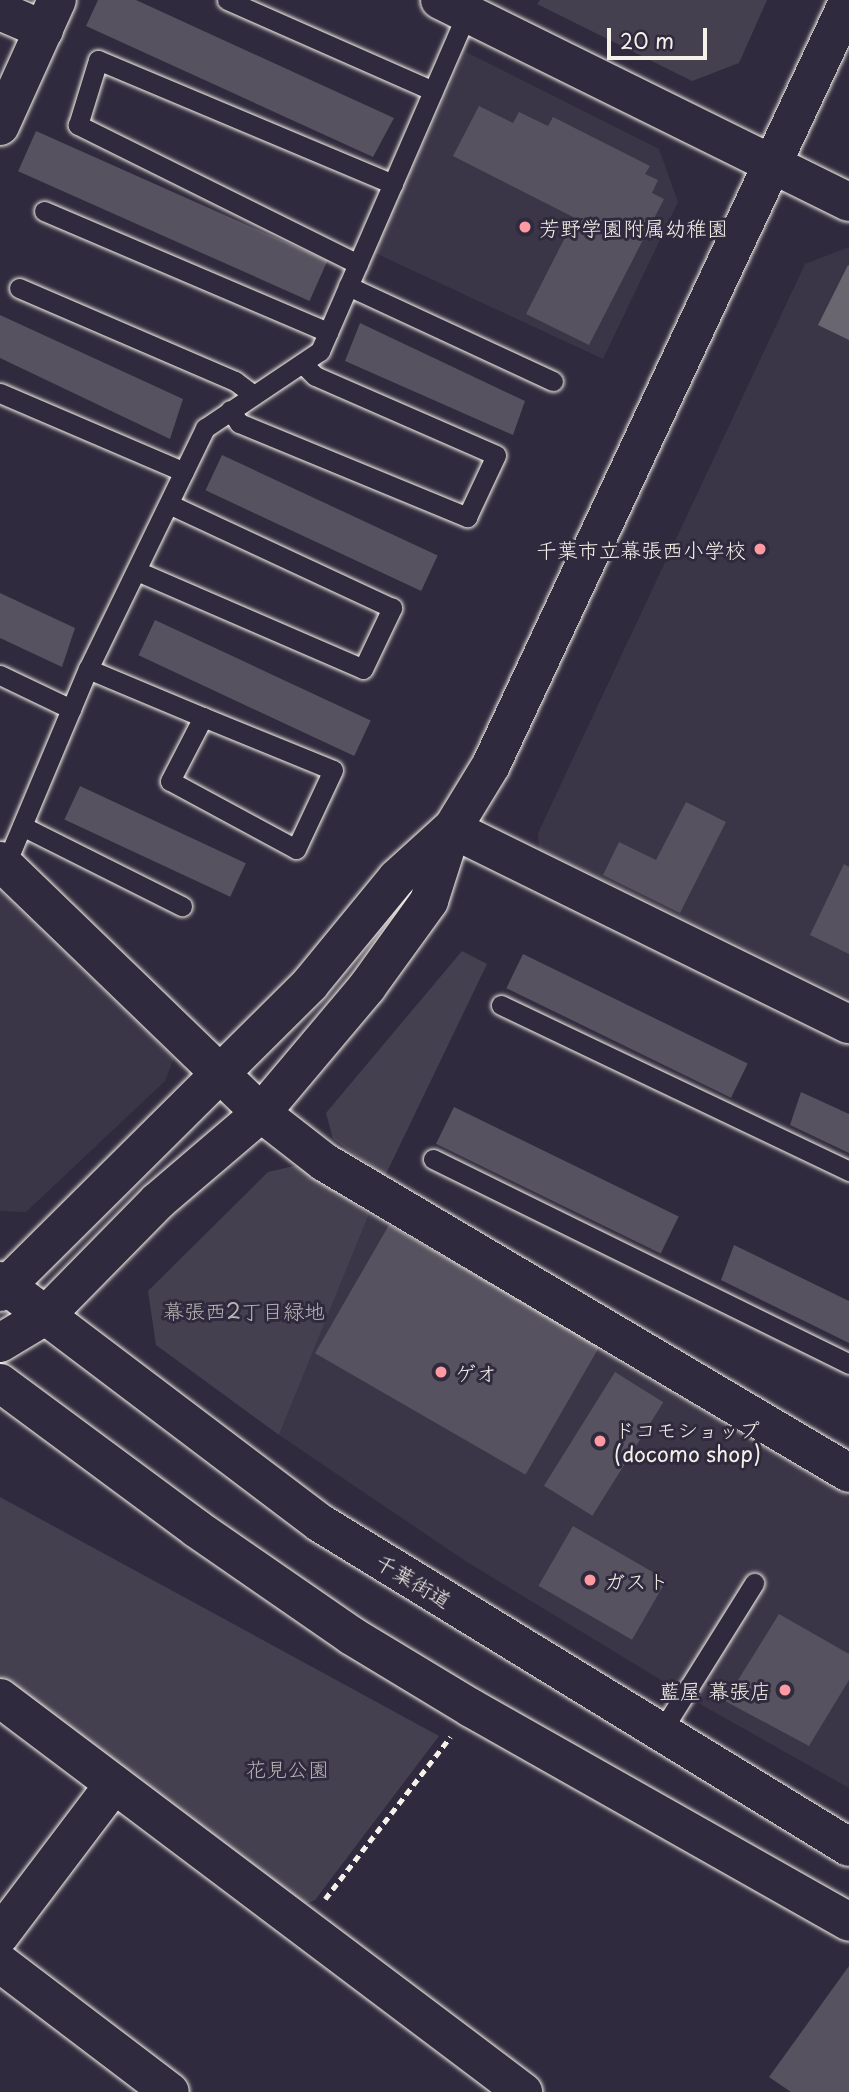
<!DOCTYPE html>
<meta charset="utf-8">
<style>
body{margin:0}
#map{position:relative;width:849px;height:2092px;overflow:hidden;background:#2f2a3d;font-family:"Playpen Sans","Klee One",sans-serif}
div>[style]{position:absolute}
.built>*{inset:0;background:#3b3647}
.green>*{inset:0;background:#454050}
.water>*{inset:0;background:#6a6670}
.building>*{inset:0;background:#56525f;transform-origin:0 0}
.path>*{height:4.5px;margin-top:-2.25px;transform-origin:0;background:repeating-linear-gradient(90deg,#f4f1e8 0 7px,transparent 0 12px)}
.roads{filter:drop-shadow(0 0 2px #f4f1e8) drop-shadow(0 0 2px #f4f1e8)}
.lane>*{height:19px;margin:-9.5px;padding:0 9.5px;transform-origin:9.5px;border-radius:9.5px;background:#2f2a3d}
.street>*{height:38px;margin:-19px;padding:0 19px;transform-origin:19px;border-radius:19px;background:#2f2a3d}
.secondary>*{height:38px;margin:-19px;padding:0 19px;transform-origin:19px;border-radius:19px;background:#2f2a3d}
.highway>*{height:38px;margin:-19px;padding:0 19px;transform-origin:19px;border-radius:19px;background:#2f2a3d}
.dots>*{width:19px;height:19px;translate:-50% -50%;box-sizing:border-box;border:4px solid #2f2a3d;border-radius:50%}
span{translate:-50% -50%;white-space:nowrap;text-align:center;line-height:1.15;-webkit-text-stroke:6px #2f2a3d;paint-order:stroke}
.poi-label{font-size:21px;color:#f4f1e8}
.left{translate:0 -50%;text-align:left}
.right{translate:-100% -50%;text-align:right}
.park-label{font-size:21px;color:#b7b3b3}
.street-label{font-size:21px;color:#f4f1e8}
.scale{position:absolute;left:607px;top:28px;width:100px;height:32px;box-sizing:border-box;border:4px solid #f4f1e8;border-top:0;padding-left:9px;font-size:21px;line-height:24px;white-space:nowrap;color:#f4f1e8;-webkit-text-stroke:5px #2f2a3d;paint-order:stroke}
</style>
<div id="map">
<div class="built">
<div style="clip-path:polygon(466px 52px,659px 149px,678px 202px,603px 359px,373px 252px)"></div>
<div style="clip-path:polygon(849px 247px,849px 998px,539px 849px,538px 833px,805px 264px)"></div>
<div style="clip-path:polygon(0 890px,174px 1058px,165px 1081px,26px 1212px,0 1211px)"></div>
<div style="clip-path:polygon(369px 1214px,849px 1497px,849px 1788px,707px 1708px,467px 1562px,279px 1435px)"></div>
</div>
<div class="green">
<div style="clip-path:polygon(540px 0,767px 0,739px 63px,692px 81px,537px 4px)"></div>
<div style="clip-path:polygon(462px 951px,487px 964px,385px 1176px,333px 1139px,326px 1113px)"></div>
<div style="clip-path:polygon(298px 1165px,369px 1214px,279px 1435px,156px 1345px,148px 1291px,268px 1172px)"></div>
<div style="clip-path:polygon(0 1497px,439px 1736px,315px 1900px,300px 1906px,0 1679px)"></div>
</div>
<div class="water">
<div style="clip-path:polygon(848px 265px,849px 266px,849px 340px,818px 325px)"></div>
</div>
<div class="building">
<div style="clip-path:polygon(98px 0,136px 0,394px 118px,373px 157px,86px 26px)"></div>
<div style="clip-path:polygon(479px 106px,513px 123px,519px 112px,548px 126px,553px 117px,650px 166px,645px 174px,658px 180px,652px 193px,664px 199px,589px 345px,526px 314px,575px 218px,453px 156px)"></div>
<div style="left:36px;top:131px;width:319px;height:44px;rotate:24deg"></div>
<div style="clip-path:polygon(0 315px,183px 399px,170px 439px,0 358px)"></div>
<div style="clip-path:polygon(360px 323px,525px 401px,513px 435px,345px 361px)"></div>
<div style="left:222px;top:455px;width:238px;height:39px;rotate:25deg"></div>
<div style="clip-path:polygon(0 593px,75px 628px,62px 667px,0 638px)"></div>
<div style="left:155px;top:620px;width:238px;height:39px;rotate:25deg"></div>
<div style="left:80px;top:786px;width:183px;height:37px;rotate:25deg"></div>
<div style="clip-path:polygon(686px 802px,726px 822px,680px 913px,603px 875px,619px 842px,656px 860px)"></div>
<div style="clip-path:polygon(844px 864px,849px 867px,849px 954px,810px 935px)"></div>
<div style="left:523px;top:954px;width:250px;height:38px;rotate:26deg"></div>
<div style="clip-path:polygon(801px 1092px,849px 1114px,849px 1153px,790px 1125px)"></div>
<div style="left:454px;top:1107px;width:250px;height:41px;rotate:26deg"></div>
<div style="left:389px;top:1225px;width:243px;height:148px;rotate:30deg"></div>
<div style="clip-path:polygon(734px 1245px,849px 1301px,849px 1343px,721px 1280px)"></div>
<div style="left:615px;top:1372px;width:57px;height:134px;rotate:32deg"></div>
<div style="left:573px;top:1526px;width:108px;height:69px;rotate:30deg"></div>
<div style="clip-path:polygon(779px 1614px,849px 1654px,849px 1680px,809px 1746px,725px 1701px)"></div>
<div style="clip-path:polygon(849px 1966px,849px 2092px,791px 2092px,769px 2077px)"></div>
</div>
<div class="path">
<div style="left:325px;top:1899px;width:205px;rotate:-52.3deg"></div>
</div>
<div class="roads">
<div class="lane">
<div style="left:227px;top:0;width:225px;rotate:23.8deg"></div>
<div style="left:44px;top:211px;width:309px;rotate:23.1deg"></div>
<div style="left:358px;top:264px;width:313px;rotate:-153.6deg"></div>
<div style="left:78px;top:125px;width:68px;rotate:-72.9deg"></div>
<div style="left:98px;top:60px;width:320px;rotate:22.8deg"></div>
<div style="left:348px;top:286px;width:226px;rotate:24.9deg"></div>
<div style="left:19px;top:288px;width:235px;rotate:23.3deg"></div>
<div style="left:235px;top:381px;width:20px;rotate:37deg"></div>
<div style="left:0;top:393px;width:200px;rotate:23.2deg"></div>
<div style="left:230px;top:410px;width:16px;rotate:55deg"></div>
<div style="left:239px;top:423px;width:247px;rotate:22.4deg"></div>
<div style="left:467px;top:517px;width:68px;rotate:-64.9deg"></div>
<div style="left:496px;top:455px;width:197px;rotate:-156.4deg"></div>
<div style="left:315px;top:376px;width:18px;rotate:-135deg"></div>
<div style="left:137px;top:571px;width:246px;rotate:23.4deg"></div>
<div style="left:363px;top:669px;width:68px;rotate:-64.6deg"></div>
<div style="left:392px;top:608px;width:246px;rotate:-155deg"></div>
<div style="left:88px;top:669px;width:125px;rotate:22.7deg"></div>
<div style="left:203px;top:717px;width:140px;rotate:22.2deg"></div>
<div style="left:333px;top:770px;width:87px;rotate:115.1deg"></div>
<div style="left:296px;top:849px;width:143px;rotate:-151.6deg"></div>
<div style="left:170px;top:781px;width:72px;rotate:-62.7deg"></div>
<div style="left:0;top:675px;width:79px;rotate:25.6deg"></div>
<div style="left:22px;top:826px;width:179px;rotate:26.6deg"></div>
<div style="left:5px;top:866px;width:214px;rotate:-67.2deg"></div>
<div style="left:88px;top:669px;width:268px;rotate:-64.1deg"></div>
<div style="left:205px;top:428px;width:138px;rotate:-33.8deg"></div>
<div style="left:320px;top:351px;width:369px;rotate:-66.5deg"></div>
<div style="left:501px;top:1005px;width:386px;rotate:25.5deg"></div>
<div style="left:433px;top:1159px;width:464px;rotate:26.2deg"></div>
<div style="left:661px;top:1732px;width:176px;rotate:-58deg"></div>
</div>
<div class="street">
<div style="left:0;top:11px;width:48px;rotate:23.4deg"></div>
<div style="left:0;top:126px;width:138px;rotate:-65.7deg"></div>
<div style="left:452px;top:829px;width:442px;rotate:26.2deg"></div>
<div style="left:0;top:861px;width:363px;rotate:44deg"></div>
<div style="left:261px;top:1113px;width:80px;rotate:37.9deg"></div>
<div style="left:324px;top:1162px;width:610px;rotate:30.64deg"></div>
<div style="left:0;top:1698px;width:655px;rotate:36.99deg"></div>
<div style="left:0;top:1935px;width:189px;rotate:-52.9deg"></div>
<div style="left:0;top:1963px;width:213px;rotate:37.2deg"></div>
</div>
<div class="secondary">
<div style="left:440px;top:0;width:456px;rotate:26.3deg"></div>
<div style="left:0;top:1292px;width:437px;rotate:-44.8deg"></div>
<div style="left:310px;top:984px;width:137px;rotate:-50.6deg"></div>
<div style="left:397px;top:878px;width:72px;rotate:-42.2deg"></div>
<div style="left:0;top:1343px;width:52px;rotate:-31deg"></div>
<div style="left:45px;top:1316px;width:161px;rotate:-45.5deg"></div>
<div style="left:158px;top:1201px;width:135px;rotate:-40.5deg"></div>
<div style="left:261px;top:1113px;width:165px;rotate:-49.9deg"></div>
<div style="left:367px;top:987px;width:106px;rotate:-54.2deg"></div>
<div style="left:429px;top:901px;width:76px;rotate:-72.3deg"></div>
<div style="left:452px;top:829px;width:75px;rotate:-58.6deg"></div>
<div style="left:491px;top:765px;width:845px;rotate:-64.92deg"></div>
</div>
<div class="highway">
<div style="left:0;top:1281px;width:401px;rotate:37.1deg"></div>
<div style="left:320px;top:1523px;width:620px;rotate:31.49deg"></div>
<div style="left:0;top:1383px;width:245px;rotate:36.5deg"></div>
<div style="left:197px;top:1529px;width:188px;rotate:34.6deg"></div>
<div style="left:352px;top:1636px;width:139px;rotate:31.2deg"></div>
<div style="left:471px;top:1708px;width:434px;rotate:29.5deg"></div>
</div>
</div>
<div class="dots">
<div style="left:525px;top:227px;background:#ff9aa2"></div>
<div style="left:760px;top:549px;background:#ff9aa2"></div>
<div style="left:441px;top:1372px;background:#ff9aa2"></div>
<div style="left:600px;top:1441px;background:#ff9aa2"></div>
<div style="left:590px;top:1580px;background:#ff9aa2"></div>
<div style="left:785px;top:1690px;background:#ff9aa2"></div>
</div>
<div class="poi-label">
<span class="left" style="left:539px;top:227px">芳野学園附属幼稚園</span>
<span class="right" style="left:746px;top:549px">千葉市立幕張西小学校</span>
<span class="left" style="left:455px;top:1372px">ゲオ</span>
<span class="left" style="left:614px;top:1441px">ドコモショップ<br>(docomo shop)</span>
<span class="left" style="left:604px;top:1580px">ガスト</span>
<span class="right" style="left:771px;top:1690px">藍屋 幕張店</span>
</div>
<div class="park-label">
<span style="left:244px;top:1310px">幕張西2丁目緑地</span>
<span style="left:287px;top:1768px">花見公園</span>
</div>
<div class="street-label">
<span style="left:414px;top:1580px;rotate:31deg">千葉街道</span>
</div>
<div class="scale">20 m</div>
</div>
